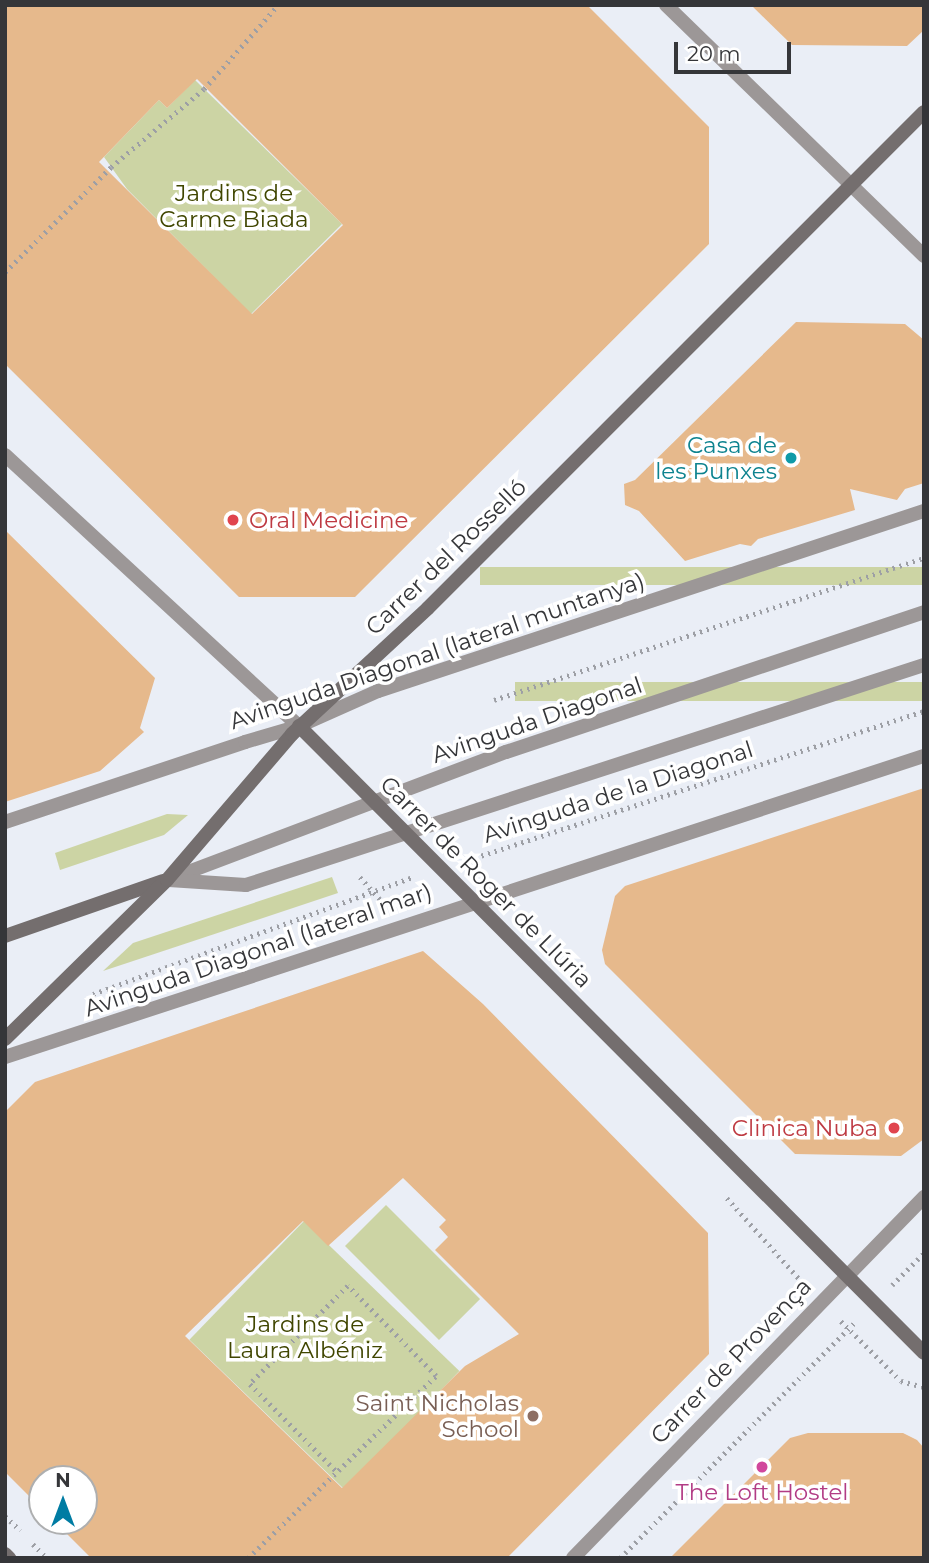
<!DOCTYPE html>
<meta charset="utf-8">
<style>
body{margin:0}
#map{position:relative;width:929px;height:1563px;overflow:hidden;background:#eaeef6;font-family:Montserrat,sans-serif}
div>[style]{position:absolute}
.green>*{inset:0;background:#ccd4a4;transform-origin:0 0}
.building>*{inset:0;background:#e6b98c}
.path>*{height:4.5px;margin-top:-2.25px;transform-origin:0;background:repeating-linear-gradient(90deg,#9d9fa5 0 2px,transparent 0 7px)}
.minor>*{height:14px;margin:-7px;padding:0 7px;transform-origin:7px;border-radius:7px;background:#9c9797}
.tertiary>*{height:14px;margin:-7px;padding:0 7px;transform-origin:7px;border-radius:7px;background:#9c9797}
.secondary>*{height:14px;margin:-7px;padding:0 7px;transform-origin:7px;border-radius:7px;background:#746e6e}
.dots>*{width:19px;height:19px;translate:-50% -50%;box-sizing:border-box;border:4px solid #fff;border-radius:50%}
span{translate:-50% -50%;white-space:nowrap;text-align:center;line-height:1.15;-webkit-text-stroke:7px #fff;paint-order:stroke}
.park-label{font-size:23px;color:#404600}
.culture-label{font-size:23px;color:#0d838f}
.right{translate:-100% -50%;text-align:right}
.health-label{font-size:23px;color:#be3a42}
.left{translate:0 -50%;text-align:left}
.street-label{font-size:23px;color:#353639}
.education-label{font-size:23px;color:#785e54}
.hotel-label{font-size:23px;color:#b23c85}
.frame{position:absolute;inset:0;border:7px solid #353639;pointer-events:none}
.north{position:absolute;left:28px;top:1465px;width:70px;height:70px;box-sizing:border-box;background:#fff;border:2px solid #aeafb0;border-radius:50%;rotate:0deg;font-size:19px;font-weight:700;line-height:28px;text-align:center;color:#353639}
.north::after{content:'';display:block;margin:auto;width:24px;height:32px;background:#007ca3;clip-path:polygon(50% 0,100% 100%,50% 72%,0 100%)}
.scale{position:absolute;left:674px;top:42px;width:117px;height:32px;box-sizing:border-box;border:4px solid #353639;border-top:0;padding-left:9px;font-size:21px;line-height:24px;white-space:nowrap;color:#353639;-webkit-text-stroke:5px #fff;paint-order:stroke}
</style>
<div id="map">
<div class="green">
<div style="clip-path:polygon(195px 80px,342px 224px,251px 314px,127px 189px,104px 157px,159px 100px,167px 108px)"></div>
<div style="left:924px;top:567px;width:18px;height:444px;rotate:90deg"></div>
<div style="left:924px;top:682px;width:19px;height:409px;rotate:90deg"></div>
<div style="clip-path:polygon(167px 814px,188px 815px,164px 835px,60px 870px,55px 853px)"></div>
<div style="clip-path:polygon(332px 877px,338px 893px,103px 971px,133px 943px)"></div>
<div style="left:386px;top:1205px;width:133px;height:58px;rotate:45deg"></div>
<div style="left:304px;top:1221px;width:216px;height:165px;rotate:44deg"></div>
</div>
<div class="building">
<div style="clip-path:polygon(evenodd,5px 5px,587px 5px,709px 127px,709px 244px,355px 597px,239px 597px,5px 364px,5px 5px,197px 79px,343px 225px,252px 314px,99px 162px,159px 100px,167px 108px,197px 79px)"></div>
<div style="clip-path:polygon(751px 5px,924px 5px,924px 30px,907px 46px,792px 45px)"></div>
<div style="clip-path:polygon(796px 322px,905px 324px,924px 340px,924px 483px,905px 489px,897px 500px,850px 489px,855px 510px,758px 539px,751px 546px,740px 544px,685px 561px,639px 511px,625px 505px,624px 484px,635px 480px)"></div>
<div style="clip-path:polygon(5px 530px,155px 678px,140px 728px,144px 732px,100px 771px,5px 802px)"></div>
<div style="clip-path:polygon(924px 788px,924px 1139px,901px 1156px,795px 1154px,605px 964px,602px 950px,615px 896px,625px 886px)"></div>
<div style="clip-path:polygon(evenodd,423px 951px,483px 1004px,708px 1233px,709px 1354px,507px 1558px,91px 1558px,54px 1521px,84px 1521px,84px 1479px,42px 1479px,42px 1509px,5px 1472px,5px 1112px,35px 1082px,423px 951px,403px 1178px,446px 1220px,439px 1227px,448px 1237px,435px 1250px,519px 1334px,465px 1366px,342px 1488px,185px 1336px,303px 1221px,328px 1246px,403px 1178px)"></div>
<div style="clip-path:polygon(808px 1433px,903px 1433px,917px 1440px,924px 1448px,924px 1558px,670px 1558px,790px 1438px)"></div>
</div>
<div class="path">
<div style="left:5px;top:272px;width:149px;rotate:-44.7deg"></div>
<div style="left:111px;top:167px;width:121px;rotate:-40deg"></div>
<div style="left:204px;top:89px;width:112px;rotate:-48.6deg"></div>
<div style="left:494px;top:700px;width:453px;rotate:-18.3deg"></div>
<div style="left:468px;top:860px;width:480px;rotate:-18.1deg"></div>
<div style="left:360px;top:877px;width:36px;rotate:48deg"></div>
<div style="left:93px;top:994px;width:341px;rotate:-20.1deg"></div>
<div style="left:727px;top:1198px;width:114px;rotate:48.2deg"></div>
<div style="left:892px;top:1285px;width:45px;rotate:-45deg"></div>
<div style="left:841px;top:1321px;width:85px;rotate:45deg"></div>
<div style="left:901px;top:1381px;width:24px;rotate:15deg"></div>
<div style="left:5px;top:1516px;width:21px;rotate:43deg"></div>
<div style="left:33px;top:1544px;width:20px;rotate:45deg"></div>
<div style="left:248px;top:1558px;width:262px;rotate:-44.1deg"></div>
<div style="left:436px;top:1376px;width:126px;rotate:-134.4deg"></div>
<div style="left:348px;top:1286px;width:139px;rotate:135deg"></div>
<div style="left:250px;top:1384px;width:124px;rotate:45.3deg"></div>
<div style="left:620px;top:1558px;width:334px;rotate:-45.1deg"></div>
</div>
<div class="minor">
<div style="left:666px;top:5px;width:360px;rotate:44.2deg"></div>
<div style="left:5px;top:455px;width:400px;rotate:42.7deg"></div>
<div style="left:5px;top:822px;width:253px;rotate:-18.4deg"></div>
<div style="left:573px;top:1558px;width:504px;rotate:-45.8deg"></div>
</div>
<div class="tertiary">
<div style="left:245px;top:742px;width:56px;rotate:-16.5deg"></div>
<div style="left:299px;top:726px;width:86px;rotate:-23.9deg"></div>
<div style="left:378px;top:691px;width:575px;rotate:-18.25deg"></div>
<div style="left:167px;top:880px;width:362px;rotate:-20.7deg"></div>
<div style="left:506px;top:752px;width:441px;rotate:-18.5deg"></div>
<div style="left:169px;top:880px;width:77px;rotate:3.7deg"></div>
<div style="left:246px;top:885px;width:713px;rotate:-17.98deg"></div>
<div style="left:5px;top:1057px;width:967px;rotate:-18.14deg"></div>
</div>
<div class="secondary">
<div style="left:299px;top:726px;width:885px;rotate:45.09deg"></div>
<div style="left:5px;top:936px;width:167px;rotate:-19.2deg"></div>
<div style="left:5px;top:1039px;width:227px;rotate:-44.5deg"></div>
<div style="left:167px;top:880px;width:192px;rotate:-49.4deg"></div>
<div style="left:292px;top:734px;width:185px;rotate:-42.8deg"></div>
<div style="left:428px;top:608px;width:701px;rotate:-45deg"></div>
<div style="left:5px;top:1554px;width:6px;rotate:45deg"></div>
</div>
<div class="dots">
<div style="left:791px;top:458px;background:#0f9aa8"></div>
<div style="left:233px;top:520px;background:#e0444e"></div>
<div style="left:894px;top:1128px;background:#e0444e"></div>
<div style="left:533px;top:1416px;background:#8d6e63"></div>
<div style="left:762px;top:1467px;background:#d1479c"></div>
</div>
<div class="park-label">
<span style="left:234px;top:206px">Jardins de<br>Carme Biada</span>
<span style="left:305px;top:1337px">Jardins de<br>Laura Albéniz</span>
</div>
<div class="culture-label">
<span class="right" style="left:777px;top:458px">Casa de<br>les Punxes</span>
</div>
<div class="health-label">
<span class="left" style="left:249px;top:520px">Oral Medicine</span>
<span class="right" style="left:878px;top:1128px">Clinica Nuba</span>
</div>
<div class="street-label">
<span style="left:446px;top:557px;rotate:-44deg">Carrer del Rosselló</span>
<span style="left:437px;top:651px;rotate:-19deg">Avinguda Diagonal (lateral muntanya)</span>
<span style="left:537px;top:720px;rotate:-19deg">Avinguda Diagonal</span>
<span style="left:618px;top:792px;rotate:-18deg">Avinguda de la Diagonal</span>
<span style="left:486px;top:882px;rotate:45deg">Carrer de Roger de Llúria</span>
<span style="left:258px;top:950px;rotate:-19deg">Avinguda Diagonal (lateral mar)</span>
<span style="left:731px;top:1361px;rotate:-46deg">Carrer de Provença</span>
</div>
<div class="education-label">
<span class="right" style="left:519px;top:1416px">Saint Nicholas<br>School</span>
</div>
<div class="hotel-label">
<span style="left:762px;top:1492px">The Loft Hostel</span>
</div>
<div class="frame"></div>
<div class="north">N</div>
<div class="scale">20 m</div>
</div>
